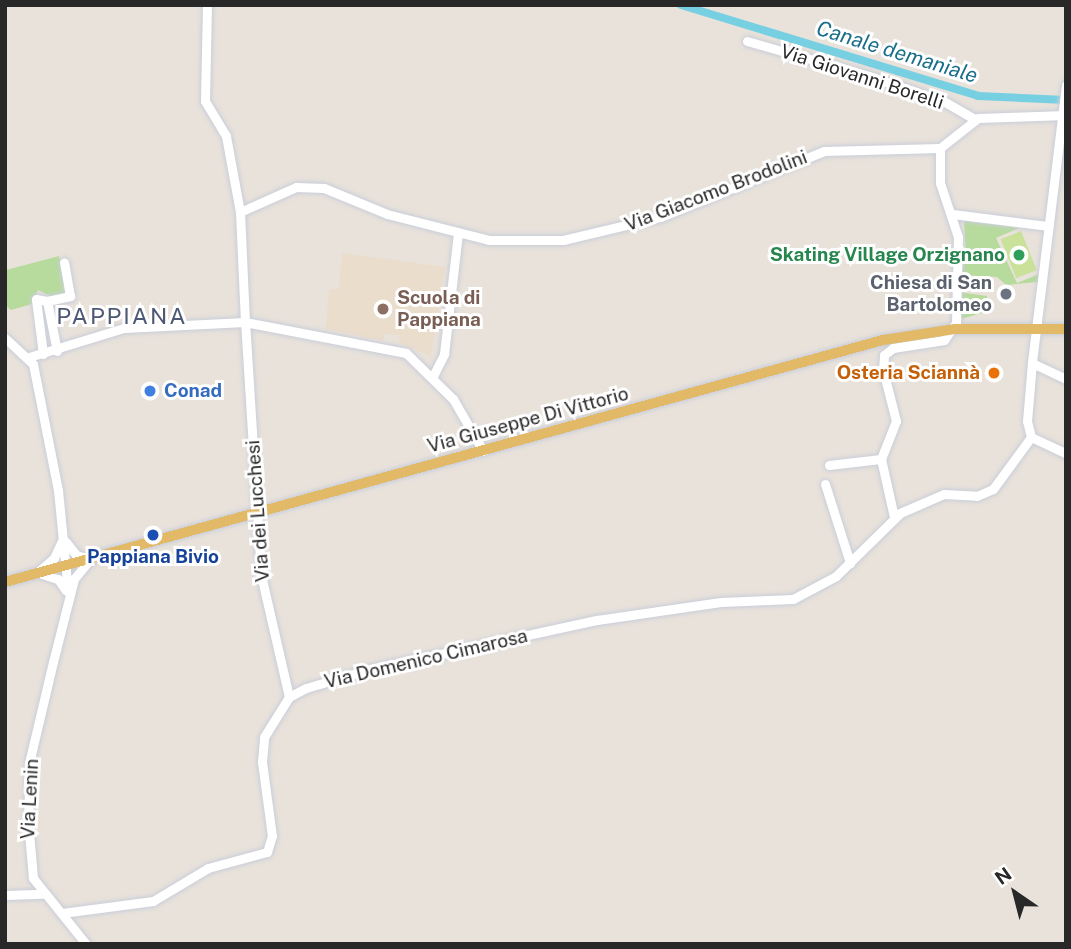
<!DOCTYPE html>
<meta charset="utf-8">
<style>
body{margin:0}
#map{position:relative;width:1071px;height:949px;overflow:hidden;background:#e9e2db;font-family:"Public Sans",sans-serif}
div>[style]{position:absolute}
.education>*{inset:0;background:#eaddcc}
.green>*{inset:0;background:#b7db9c}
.pitch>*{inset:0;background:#c9e199;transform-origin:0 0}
.canal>*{height:8px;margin:-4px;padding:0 4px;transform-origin:4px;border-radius:4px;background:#77d0e2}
.roads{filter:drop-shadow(0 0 2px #c9ced9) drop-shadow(0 0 2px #c9ced9)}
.minor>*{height:9px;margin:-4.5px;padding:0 4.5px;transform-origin:4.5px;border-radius:4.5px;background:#fff}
.major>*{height:10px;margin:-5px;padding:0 5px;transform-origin:5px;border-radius:5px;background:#e2ba67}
.dots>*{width:19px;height:19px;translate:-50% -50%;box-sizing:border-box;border:4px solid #fff;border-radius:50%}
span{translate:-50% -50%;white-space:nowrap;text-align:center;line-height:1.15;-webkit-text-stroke:6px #fff;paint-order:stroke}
.street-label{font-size:19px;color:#282828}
.leisure-label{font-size:19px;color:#27864d;font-weight:700}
.right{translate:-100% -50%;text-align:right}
.worship-label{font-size:19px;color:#5b616d;font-weight:700}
.education-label{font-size:19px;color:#785e54;font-weight:700}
.left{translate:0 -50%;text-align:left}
.food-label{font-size:19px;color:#c56008;font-weight:700}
.shop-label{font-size:19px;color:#366cbe;font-weight:700}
.transit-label{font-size:19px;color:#164399;font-weight:700}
.water-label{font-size:21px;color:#1a6e8b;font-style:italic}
.quarter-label{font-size:23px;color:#4d5874;letter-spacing:2px}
.frame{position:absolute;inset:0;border:7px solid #282828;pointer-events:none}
.north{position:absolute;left:980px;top:858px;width:70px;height:70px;-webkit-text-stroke:5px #fff;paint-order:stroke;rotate:325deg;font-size:19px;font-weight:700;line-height:28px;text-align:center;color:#282828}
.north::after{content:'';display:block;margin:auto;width:24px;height:32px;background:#282828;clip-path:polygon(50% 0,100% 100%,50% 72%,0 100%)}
</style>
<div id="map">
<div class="education">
<div style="clip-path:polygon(342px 253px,445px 267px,431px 356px,399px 343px,400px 335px,385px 334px,383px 341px,326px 329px,329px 289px,339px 289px)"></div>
</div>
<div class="green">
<div style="clip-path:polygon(964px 221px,1019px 228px,996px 238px,1017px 283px,1039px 274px,1038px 282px,1006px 285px,997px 277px,960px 275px,966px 256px)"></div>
<div style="clip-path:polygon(59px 256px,67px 294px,52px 297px,38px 290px,32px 304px,11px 310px,5px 305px,6px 270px)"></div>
<div style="clip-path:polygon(958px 292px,987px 296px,989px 311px,961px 319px)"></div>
</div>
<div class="pitch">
<div style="left:1021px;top:231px;width:42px;height:22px;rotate:68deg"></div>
</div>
<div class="canal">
<div style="left:681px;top:5px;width:311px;rotate:17deg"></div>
<div style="left:978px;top:96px;width:88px;rotate:2.6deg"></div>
</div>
<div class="roads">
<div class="minor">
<div style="left:207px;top:5px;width:96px;rotate:91.2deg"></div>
<div style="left:205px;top:101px;width:41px;rotate:59deg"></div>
<div style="left:226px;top:136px;width:77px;rotate:79.6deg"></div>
<div style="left:747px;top:41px;width:127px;rotate:16deg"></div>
<div style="left:869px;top:76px;width:80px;rotate:18.9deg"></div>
<div style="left:945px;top:102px;width:34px;rotate:30deg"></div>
<div style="left:1066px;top:85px;width:280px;rotate:97deg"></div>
<div style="left:1032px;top:363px;width:38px;rotate:25deg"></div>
<div style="left:953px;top:214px;width:96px;rotate:7.2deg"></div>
<div style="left:47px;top:301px;width:24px;rotate:-12deg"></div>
<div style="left:70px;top:296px;width:34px;rotate:-100deg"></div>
<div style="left:5px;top:338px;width:38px;rotate:43deg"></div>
<div style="left:33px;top:364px;width:128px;rotate:78.8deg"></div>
<div style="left:58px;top:490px;width:102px;rotate:84.4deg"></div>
<div style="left:43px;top:354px;width:55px;rotate:-97.3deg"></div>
<div style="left:36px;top:299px;width:11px;rotate:10deg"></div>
<div style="left:47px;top:301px;width:51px;rotate:78.7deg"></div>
<div style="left:29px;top:357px;width:99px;rotate:-17deg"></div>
<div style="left:124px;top:328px;width:121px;rotate:-2.8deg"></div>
<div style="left:245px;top:322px;width:110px;rotate:-92.6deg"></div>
<div style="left:240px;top:212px;width:61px;rotate:-24.1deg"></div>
<div style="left:296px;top:187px;width:28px;rotate:2deg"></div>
<div style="left:324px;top:188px;width:68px;rotate:22.4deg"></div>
<div style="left:387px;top:214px;width:105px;rotate:14.3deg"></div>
<div style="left:489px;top:240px;width:74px"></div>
<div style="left:563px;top:240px;width:100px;rotate:-13.3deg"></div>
<div style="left:660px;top:217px;width:177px;rotate:-21.9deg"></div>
<div style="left:824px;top:151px;width:116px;rotate:-1.5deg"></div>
<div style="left:940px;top:148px;width:48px;rotate:-38.3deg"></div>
<div style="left:978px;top:118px;width:88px;rotate:-2deg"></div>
<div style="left:433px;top:376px;width:25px;rotate:-63deg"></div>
<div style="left:444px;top:354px;width:122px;rotate:-83.4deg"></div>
<div style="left:1031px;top:437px;width:16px;rotate:-104deg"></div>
<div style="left:1027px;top:421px;width:58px;rotate:-85.1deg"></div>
<div style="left:829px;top:465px;width:52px;rotate:-6.6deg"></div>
<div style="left:825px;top:484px;width:83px;rotate:72.4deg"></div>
<div style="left:894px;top:517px;width:59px;rotate:-102.6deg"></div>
<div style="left:881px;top:459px;width:41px;rotate:-68.5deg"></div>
<div style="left:896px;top:421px;width:53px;rotate:-104.3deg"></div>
<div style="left:883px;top:370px;width:15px;rotate:-86deg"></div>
<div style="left:884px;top:355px;width:11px;rotate:-38deg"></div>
<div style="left:893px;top:348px;width:52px;rotate:-8.9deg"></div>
<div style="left:944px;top:340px;width:21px;rotate:-55deg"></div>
<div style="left:956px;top:323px;width:86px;rotate:-88.7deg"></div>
<div style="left:958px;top:237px;width:57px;rotate:-108.4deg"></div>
<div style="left:940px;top:183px;width:35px;rotate:-90deg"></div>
<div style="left:66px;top:542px;width:16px;rotate:52deg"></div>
<div style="left:76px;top:555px;width:15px;rotate:16deg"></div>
<div style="left:38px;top:572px;width:21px;rotate:-41deg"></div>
<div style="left:54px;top:558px;width:21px;rotate:-65deg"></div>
<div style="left:39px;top:573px;width:20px;rotate:18deg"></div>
<div style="left:58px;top:579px;width:14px;rotate:56deg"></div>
<div style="left:289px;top:697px;width:125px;rotate:-102.9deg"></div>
<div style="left:261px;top:575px;width:254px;rotate:-93.6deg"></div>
<div style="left:245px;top:322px;width:164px;rotate:10.9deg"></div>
<div style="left:406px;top:353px;width:66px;rotate:44.4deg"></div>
<div style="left:453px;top:399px;width:60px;rotate:60deg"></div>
<div style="left:5px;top:895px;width:37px;rotate:-2deg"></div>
<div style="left:62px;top:913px;width:92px;rotate:-7.5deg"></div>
<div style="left:153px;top:901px;width:64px;rotate:-31deg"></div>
<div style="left:208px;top:868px;width:61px;rotate:-15.2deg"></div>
<div style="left:267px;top:852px;width:17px;rotate:-73deg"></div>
<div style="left:272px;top:836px;width:75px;rotate:-97.7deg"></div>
<div style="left:262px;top:762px;width:25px;rotate:-85deg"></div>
<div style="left:264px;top:737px;width:47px;rotate:-58deg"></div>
<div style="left:289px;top:697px;width:19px;rotate:-28deg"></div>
<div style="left:306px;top:688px;width:64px;rotate:-16.4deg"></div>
<div style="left:367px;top:670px;width:235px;rotate:-12.3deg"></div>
<div style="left:597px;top:620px;width:125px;rotate:-8.3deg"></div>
<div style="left:721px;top:602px;width:72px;rotate:-2.4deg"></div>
<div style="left:793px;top:599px;width:49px;rotate:-28.1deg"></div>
<div style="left:836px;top:576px;width:90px;rotate:-44.5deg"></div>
<div style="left:900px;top:513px;width:48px;rotate:-23.4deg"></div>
<div style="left:944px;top:494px;width:33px;rotate:3deg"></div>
<div style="left:977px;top:496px;width:17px;rotate:-24deg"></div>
<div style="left:993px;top:489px;width:64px;rotate:-53.8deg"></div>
<div style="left:1031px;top:437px;width:38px;rotate:25deg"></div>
<div style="left:86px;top:944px;width:85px;rotate:-128.8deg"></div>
<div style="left:33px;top:878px;width:57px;rotate:-95deg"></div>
<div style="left:28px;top:821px;width:62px;rotate:-88.2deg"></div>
<div style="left:30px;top:759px;width:100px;rotate:-76.7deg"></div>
<div style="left:53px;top:662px;width:86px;rotate:-75.8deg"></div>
<div style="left:74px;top:579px;width:26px;rotate:-51deg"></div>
</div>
<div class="major">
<div style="left:5px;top:582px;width:911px;rotate:-15.41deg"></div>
<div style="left:883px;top:340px;width:73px;rotate:-8.7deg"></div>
<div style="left:955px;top:329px;width:111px"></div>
</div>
</div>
<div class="dots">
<div style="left:1019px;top:255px;background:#2e9e5b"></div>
<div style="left:1006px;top:294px;background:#6b7280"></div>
<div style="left:383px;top:309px;background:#8d6e63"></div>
<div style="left:994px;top:373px;background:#e8710a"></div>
<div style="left:150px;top:391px;background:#3f7fe0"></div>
<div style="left:153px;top:535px;background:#1a4fb4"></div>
</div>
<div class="street-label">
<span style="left:862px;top:77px;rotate:18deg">Via Giovanni Borelli</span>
<span style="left:716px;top:191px;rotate:-21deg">Via Giacomo Brodolini</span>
<span style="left:528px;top:420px;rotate:-15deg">Via Giuseppe Di Vittorio</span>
<span style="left:258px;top:511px;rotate:-94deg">Via dei Lucchesi</span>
<span style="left:426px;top:659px;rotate:-13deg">Via Domenico Cimarosa</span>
<span style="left:30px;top:799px;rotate:-87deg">Via Lenin</span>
</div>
<div class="leisure-label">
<span class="right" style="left:1005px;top:255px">Skating Village Orzignano</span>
</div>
<div class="worship-label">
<span class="right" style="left:992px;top:294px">Chiesa di San<br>Bartolomeo</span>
</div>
<div class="education-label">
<span class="left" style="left:397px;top:309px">Scuola di<br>Pappiana</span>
</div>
<div class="food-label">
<span class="right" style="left:980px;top:373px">Osteria Sciannà</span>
</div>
<div class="shop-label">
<span class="left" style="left:164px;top:391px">Conad</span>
</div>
<div class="transit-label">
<span style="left:153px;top:557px">Pappiana Bivio</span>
</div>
<div class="water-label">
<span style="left:897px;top:52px;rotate:17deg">Canale demaniale</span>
</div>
<div class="quarter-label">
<span style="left:122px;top:316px">PAPPIANA</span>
</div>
<div class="frame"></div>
<div class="north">N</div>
</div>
